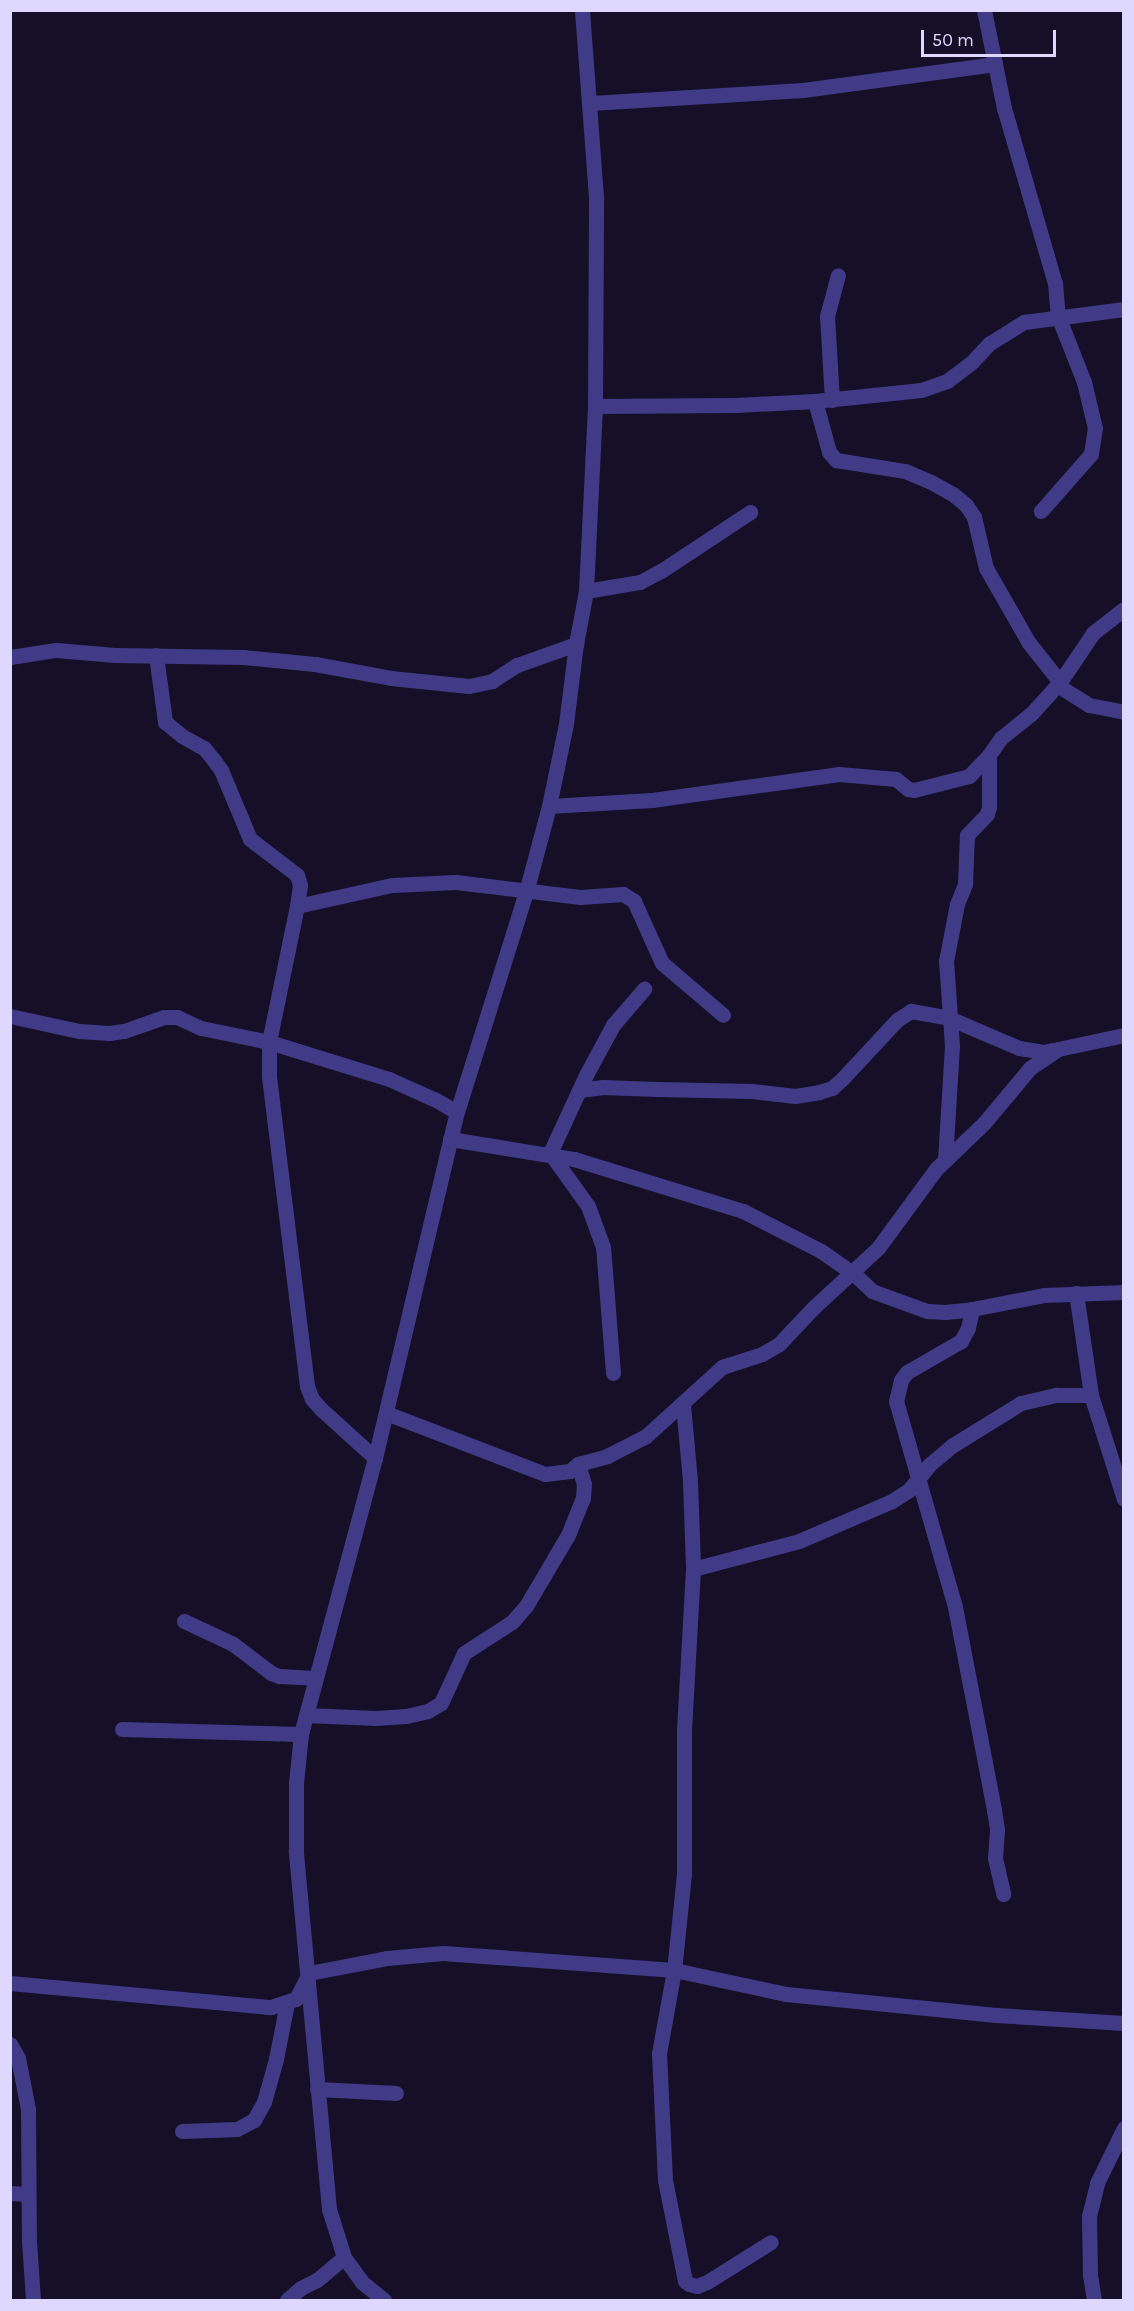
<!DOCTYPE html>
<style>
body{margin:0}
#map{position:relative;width:1134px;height:2311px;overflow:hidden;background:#151028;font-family:Karla,sans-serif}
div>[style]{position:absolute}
.minor>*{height:15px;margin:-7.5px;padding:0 7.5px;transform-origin:7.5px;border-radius:7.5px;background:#413b87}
span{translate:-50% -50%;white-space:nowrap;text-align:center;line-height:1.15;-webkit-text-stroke:5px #151028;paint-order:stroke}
.frame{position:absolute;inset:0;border:12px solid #ded8ff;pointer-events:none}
.scale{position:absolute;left:921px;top:30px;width:135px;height:27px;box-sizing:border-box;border:3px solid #ded8ff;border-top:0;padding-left:8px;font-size:18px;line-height:21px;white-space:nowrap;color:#ded8ff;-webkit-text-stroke:4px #151028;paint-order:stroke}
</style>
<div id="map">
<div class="minor">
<div style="left:984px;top:10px;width:100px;rotate:78.5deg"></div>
<div style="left:1004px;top:108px;width:182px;rotate:73.8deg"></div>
<div style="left:1055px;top:283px;width:33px;rotate:85deg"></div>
<div style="left:1058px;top:316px;width:71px;rotate:68.5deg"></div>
<div style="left:1084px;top:382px;width:47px;rotate:76.6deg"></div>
<div style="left:1095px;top:428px;width:26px;rotate:99deg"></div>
<div style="left:1091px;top:454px;width:76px;rotate:131.3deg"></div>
<div style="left:591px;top:103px;width:212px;rotate:-3.5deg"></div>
<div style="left:803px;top:90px;width:194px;rotate:-7.7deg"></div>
<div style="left:832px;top:400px;width:84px;rotate:-93.4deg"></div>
<div style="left:827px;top:316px;width:42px;rotate:-75deg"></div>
<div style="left:815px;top:401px;width:53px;rotate:74.6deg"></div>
<div style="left:829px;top:452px;width:11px;rotate:49deg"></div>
<div style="left:836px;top:460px;width:70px;rotate:9.1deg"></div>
<div style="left:905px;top:471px;width:28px;rotate:23deg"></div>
<div style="left:931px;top:482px;width:26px;rotate:29deg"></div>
<div style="left:954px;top:495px;width:16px;rotate:40deg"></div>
<div style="left:966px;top:505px;width:14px;rotate:56deg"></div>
<div style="left:974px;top:517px;width:52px;rotate:76.8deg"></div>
<div style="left:986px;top:568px;width:86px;rotate:60.2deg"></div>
<div style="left:1029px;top:643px;width:50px;rotate:51.5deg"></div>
<div style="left:595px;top:406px;width:141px;rotate:-0.4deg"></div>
<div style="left:736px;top:405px;width:79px;rotate:-2.9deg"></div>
<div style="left:815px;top:401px;width:107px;rotate:-5.9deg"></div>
<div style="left:921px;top:390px;width:28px;rotate:-19deg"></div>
<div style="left:947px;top:381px;width:31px;rotate:-37deg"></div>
<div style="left:972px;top:362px;width:26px;rotate:-47deg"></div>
<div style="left:990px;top:343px;width:40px;rotate:-32deg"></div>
<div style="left:1024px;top:322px;width:101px;rotate:-7.4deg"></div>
<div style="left:586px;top:591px;width:55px;rotate:-9.5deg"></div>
<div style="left:640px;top:582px;width:24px;rotate:-28deg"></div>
<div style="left:661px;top:571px;width:107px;rotate:-33.5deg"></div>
<div style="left:156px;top:655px;width:68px;rotate:82.3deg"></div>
<div style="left:165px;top:722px;width:22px;rotate:39deg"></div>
<div style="left:182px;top:736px;width:25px;rotate:29deg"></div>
<div style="left:204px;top:748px;width:14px;rotate:51deg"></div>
<div style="left:213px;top:759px;width:14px;rotate:54deg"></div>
<div style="left:221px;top:770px;width:75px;rotate:67.2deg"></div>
<div style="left:250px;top:839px;width:59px;rotate:37.5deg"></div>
<div style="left:297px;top:875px;width:10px;rotate:73deg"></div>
<div style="left:300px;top:885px;width:21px;rotate:98deg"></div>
<div style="left:10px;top:657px;width:47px;rotate:-8.7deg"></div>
<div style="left:56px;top:650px;width:59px;rotate:4.8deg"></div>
<div style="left:115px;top:655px;width:128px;rotate:0.9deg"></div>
<div style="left:243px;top:657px;width:72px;rotate:5.6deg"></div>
<div style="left:315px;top:664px;width:77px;rotate:10.4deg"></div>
<div style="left:391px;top:678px;width:78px;rotate:5.9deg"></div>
<div style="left:469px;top:686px;width:24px;rotate:-12deg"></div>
<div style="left:492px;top:681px;width:30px;rotate:-33deg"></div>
<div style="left:517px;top:665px;width:63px;rotate:-19.6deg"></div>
<div style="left:1057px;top:685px;width:38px;rotate:32deg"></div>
<div style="left:1089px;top:705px;width:36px;rotate:11deg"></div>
<div style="left:549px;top:806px;width:103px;rotate:-3.3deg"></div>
<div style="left:652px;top:800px;width:189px;rotate:-7.9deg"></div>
<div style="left:839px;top:774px;width:57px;rotate:5deg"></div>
<div style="left:896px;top:779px;width:16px;rotate:40deg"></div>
<div style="left:908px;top:789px;width:6px;rotate:9deg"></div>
<div style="left:914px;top:790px;width:57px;rotate:-14.3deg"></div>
<div style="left:969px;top:776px;width:29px;rotate:-46deg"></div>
<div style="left:10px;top:1016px;width:71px;rotate:12.3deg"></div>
<div style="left:79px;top:1031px;width:30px;rotate:4deg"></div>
<div style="left:109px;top:1033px;width:15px;rotate:-8deg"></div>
<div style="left:124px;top:1031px;width:42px;rotate:-19.3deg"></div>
<div style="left:164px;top:1017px;width:13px"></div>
<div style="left:177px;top:1017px;width:26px;rotate:25deg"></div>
<div style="left:201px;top:1028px;width:69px;rotate:11.6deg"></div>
<div style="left:269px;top:1042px;width:126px;rotate:17.1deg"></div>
<div style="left:389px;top:1079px;width:51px;rotate:24.1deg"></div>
<div style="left:436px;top:1100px;width:24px;rotate:30deg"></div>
<div style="left:579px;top:1090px;width:23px;rotate:-7deg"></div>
<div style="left:602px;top:1087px;width:55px;rotate:2.1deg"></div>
<div style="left:657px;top:1089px;width:95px;rotate:1.2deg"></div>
<div style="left:752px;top:1091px;width:43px;rotate:6.6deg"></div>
<div style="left:795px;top:1096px;width:24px;rotate:-9deg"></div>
<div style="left:819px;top:1092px;width:14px;rotate:-17deg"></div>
<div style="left:832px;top:1088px;width:15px;rotate:-42deg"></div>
<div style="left:843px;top:1078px;width:79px;rotate:-47deg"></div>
<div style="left:897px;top:1020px;width:17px;rotate:-33deg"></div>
<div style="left:911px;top:1011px;width:39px;rotate:10deg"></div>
<div style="left:949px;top:1018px;width:76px;rotate:23.2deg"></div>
<div style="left:1019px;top:1048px;width:25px;rotate:9deg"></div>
<div style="left:1044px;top:1052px;width:8px;rotate:-14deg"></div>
<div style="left:450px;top:1139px;width:126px;rotate:9.2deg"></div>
<div style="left:574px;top:1159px;width:177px;rotate:17.1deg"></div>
<div style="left:743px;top:1211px;width:88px;rotate:27.1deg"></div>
<div style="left:821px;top:1251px;width:39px;rotate:35deg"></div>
<div style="left:853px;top:1273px;width:26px;rotate:43deg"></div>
<div style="left:872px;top:1291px;width:59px;rotate:20deg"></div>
<div style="left:927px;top:1311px;width:18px;rotate:3deg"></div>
<div style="left:945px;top:1312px;width:27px;rotate:-6deg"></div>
<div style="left:972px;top:1309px;width:73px;rotate:-11deg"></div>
<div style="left:1044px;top:1295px;width:80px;rotate:-2.1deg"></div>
<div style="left:945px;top:1160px;width:114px;rotate:-86.5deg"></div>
<div style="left:952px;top:1046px;width:85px;rotate:-94deg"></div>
<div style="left:946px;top:961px;width:58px;rotate:-79.1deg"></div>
<div style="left:957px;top:904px;width:22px;rotate:-68deg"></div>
<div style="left:965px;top:884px;width:49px;rotate:-87.7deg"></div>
<div style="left:967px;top:835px;width:29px;rotate:-46deg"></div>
<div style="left:987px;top:814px;width:7px;rotate:-74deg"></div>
<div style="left:989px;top:807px;width:52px;rotate:-90deg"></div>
<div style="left:989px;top:755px;width:21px;rotate:-55deg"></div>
<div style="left:1001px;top:738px;width:38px;rotate:-39deg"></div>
<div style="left:1031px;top:714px;width:43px;rotate:-47.8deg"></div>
<div style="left:1060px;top:682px;width:59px;rotate:-56deg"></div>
<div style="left:1093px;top:633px;width:39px;rotate:-38deg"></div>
<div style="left:1076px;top:1293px;width:103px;rotate:81.6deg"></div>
<div style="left:1091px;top:1395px;width:109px;rotate:72.4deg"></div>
<div style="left:972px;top:1309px;width:19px;rotate:102deg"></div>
<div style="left:968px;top:1328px;width:15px;rotate:118deg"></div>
<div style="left:961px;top:1341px;width:62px;rotate:150.1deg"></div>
<div style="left:907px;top:1372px;width:10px;rotate:127deg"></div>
<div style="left:901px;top:1380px;width:22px;rotate:103deg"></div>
<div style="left:896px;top:1401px;width:214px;rotate:74deg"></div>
<div style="left:955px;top:1607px;width:207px;rotate:79.1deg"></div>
<div style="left:994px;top:1810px;width:20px;rotate:81deg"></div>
<div style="left:997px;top:1830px;width:28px;rotate:94deg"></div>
<div style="left:995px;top:1858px;width:37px;rotate:77deg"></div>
<div style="left:613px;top:1373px;width:126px;rotate:-94.5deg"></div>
<div style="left:603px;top:1247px;width:44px;rotate:-110.1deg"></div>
<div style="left:588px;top:1206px;width:65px;rotate:-125.6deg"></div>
<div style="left:550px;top:1153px;width:86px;rotate:-65.2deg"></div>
<div style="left:586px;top:1075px;width:57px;rotate:-61.6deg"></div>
<div style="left:613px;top:1025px;width:48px;rotate:-49.3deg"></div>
<div style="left:683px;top:1405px;width:76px;rotate:84.7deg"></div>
<div style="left:690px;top:1481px;width:88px;rotate:88deg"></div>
<div style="left:693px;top:1569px;width:163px;rotate:93.2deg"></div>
<div style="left:684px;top:1732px;width:142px;rotate:90deg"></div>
<div style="left:684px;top:1874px;width:97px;rotate:95.9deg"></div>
<div style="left:674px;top:1970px;width:84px;rotate:100.2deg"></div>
<div style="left:659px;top:2053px;width:127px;rotate:87.3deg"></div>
<div style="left:665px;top:2180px;width:103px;rotate:78.8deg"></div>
<div style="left:685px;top:2281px;width:5px;rotate:37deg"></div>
<div style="left:689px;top:2284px;width:8px;rotate:14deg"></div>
<div style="left:697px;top:2286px;width:11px;rotate:-22deg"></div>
<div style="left:707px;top:2282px;width:75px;rotate:-32deg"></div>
<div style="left:386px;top:1413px;width:170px;rotate:21deg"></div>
<div style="left:545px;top:1474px;width:25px;rotate:-7deg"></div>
<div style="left:570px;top:1471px;width:11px;rotate:-41deg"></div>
<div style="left:578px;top:1464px;width:30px;rotate:-15deg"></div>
<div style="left:607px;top:1456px;width:44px;rotate:-27.1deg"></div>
<div style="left:646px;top:1436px;width:103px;rotate:-42.2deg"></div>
<div style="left:722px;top:1367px;width:42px;rotate:-18deg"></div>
<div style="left:762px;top:1354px;width:20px;rotate:-30deg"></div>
<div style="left:779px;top:1344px;width:50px;rotate:-46.6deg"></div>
<div style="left:813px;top:1308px;width:88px;rotate:-42.7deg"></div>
<div style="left:878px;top:1248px;width:98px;rotate:-53.7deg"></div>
<div style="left:936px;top:1169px;width:66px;rotate:-43.8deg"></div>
<div style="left:984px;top:1123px;width:72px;rotate:-50.1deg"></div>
<div style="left:1030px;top:1068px;width:34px;rotate:-34deg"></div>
<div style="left:1058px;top:1049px;width:67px;rotate:-12deg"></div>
<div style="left:375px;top:1458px;width:73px;rotate:-137.8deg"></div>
<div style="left:321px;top:1409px;width:13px;rotate:-132deg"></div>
<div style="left:312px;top:1399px;width:14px;rotate:-111deg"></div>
<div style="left:307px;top:1386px;width:312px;rotate:-97deg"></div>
<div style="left:269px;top:1076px;width:34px;rotate:-90deg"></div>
<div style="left:269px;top:1042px;width:139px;rotate:-78.4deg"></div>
<div style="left:297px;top:906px;width:97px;rotate:-12.5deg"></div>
<div style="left:392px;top:885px;width:64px;rotate:-2.7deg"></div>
<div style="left:456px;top:882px;width:125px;rotate:6.9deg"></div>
<div style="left:580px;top:897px;width:43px;rotate:-4deg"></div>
<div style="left:623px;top:894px;width:13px;rotate:32deg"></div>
<div style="left:634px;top:901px;width:68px;rotate:65.7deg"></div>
<div style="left:662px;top:963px;width:80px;rotate:40.4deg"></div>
<div style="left:693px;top:1569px;width:110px;rotate:-14.8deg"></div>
<div style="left:799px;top:1541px;width:101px;rotate:-23.3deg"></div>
<div style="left:892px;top:1501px;width:20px;rotate:-33deg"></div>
<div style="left:909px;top:1490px;width:32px;rotate:-51deg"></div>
<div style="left:929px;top:1465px;width:31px;rotate:-40deg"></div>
<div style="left:953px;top:1445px;width:80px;rotate:-31.7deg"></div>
<div style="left:1021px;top:1403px;width:37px;rotate:-13deg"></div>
<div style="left:1057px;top:1395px;width:34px"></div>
<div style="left:184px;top:1621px;width:54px;rotate:25.1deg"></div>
<div style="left:233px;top:1644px;width:48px;rotate:37.3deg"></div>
<div style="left:271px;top:1673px;width:9px;rotate:21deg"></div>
<div style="left:279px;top:1676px;width:36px;rotate:3deg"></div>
<div style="left:306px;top:1715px;width:70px;rotate:2.5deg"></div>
<div style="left:376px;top:1718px;width:30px;rotate:-4deg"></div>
<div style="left:406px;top:1716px;width:23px;rotate:-13deg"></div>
<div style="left:428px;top:1711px;width:15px;rotate:-32deg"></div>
<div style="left:441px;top:1703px;width:55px;rotate:-65.3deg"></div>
<div style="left:464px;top:1653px;width:57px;rotate:-32.9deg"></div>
<div style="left:512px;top:1622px;width:21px;rotate:-49deg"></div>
<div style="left:526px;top:1606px;width:82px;rotate:-59.4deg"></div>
<div style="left:568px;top:1535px;width:40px;rotate:-68deg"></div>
<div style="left:583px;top:1498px;width:14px;rotate:-86deg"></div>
<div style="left:584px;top:1484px;width:21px;rotate:-107deg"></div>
<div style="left:122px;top:1729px;width:179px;rotate:1.6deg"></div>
<div style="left:10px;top:1983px;width:262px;rotate:5.3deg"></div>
<div style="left:271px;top:2007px;width:26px;rotate:-18deg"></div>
<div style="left:296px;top:1999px;width:29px;rotate:-63deg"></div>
<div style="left:309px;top:1973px;width:79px;rotate:-10.9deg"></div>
<div style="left:387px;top:1958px;width:56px;rotate:-5.1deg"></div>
<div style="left:443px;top:1953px;width:232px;rotate:4.2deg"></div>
<div style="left:674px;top:1970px;width:115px;rotate:12.1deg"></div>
<div style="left:786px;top:1994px;width:211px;rotate:5.7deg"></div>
<div style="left:996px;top:2015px;width:128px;rotate:3.6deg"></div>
<div style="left:10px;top:2044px;width:16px;rotate:60deg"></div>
<div style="left:18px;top:2058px;width:52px;rotate:78.9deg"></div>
<div style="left:28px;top:2109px;width:132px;rotate:89.6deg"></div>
<div style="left:29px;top:2241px;width:59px;rotate:86.1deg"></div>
<div style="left:317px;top:2089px;width:79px;rotate:2.9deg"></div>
<div style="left:182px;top:2131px;width:55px;rotate:-2.1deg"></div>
<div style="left:237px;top:2129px;width:19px;rotate:-28deg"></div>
<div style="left:254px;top:2120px;width:21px;rotate:-61deg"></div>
<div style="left:264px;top:2102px;width:45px;rotate:-74.4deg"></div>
<div style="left:276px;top:2059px;width:57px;rotate:-78.9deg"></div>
<div style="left:10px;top:2193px;width:18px;rotate:3deg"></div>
<div style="left:287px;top:2300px;width:18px;rotate:-41deg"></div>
<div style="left:301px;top:2288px;width:18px;rotate:-27deg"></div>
<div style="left:317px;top:2280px;width:35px;rotate:-40deg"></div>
<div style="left:384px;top:2300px;width:28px;rotate:-141deg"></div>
<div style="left:362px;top:2282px;width:31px;rotate:-126deg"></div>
<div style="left:344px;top:2257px;width:50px;rotate:-107.4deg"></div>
<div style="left:329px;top:2209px;width:361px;rotate:-95.3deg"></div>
<div style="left:296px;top:1850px;width:67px;rotate:-90deg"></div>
<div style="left:296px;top:1783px;width:49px;rotate:-84.2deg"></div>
<div style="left:301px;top:1734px;width:286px;rotate:-75deg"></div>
<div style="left:375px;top:1458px;width:356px;rotate:-76.7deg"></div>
<div style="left:457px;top:1112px;width:231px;rotate:-72.6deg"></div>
<div style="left:526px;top:892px;width:89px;rotate:-75deg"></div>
<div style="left:549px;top:806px;width:84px;rotate:-78.3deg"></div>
<div style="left:566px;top:724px;width:81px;rotate:-82.9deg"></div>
<div style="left:576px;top:644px;width:54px;rotate:-79.3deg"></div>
<div style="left:586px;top:591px;width:185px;rotate:-87.2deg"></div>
<div style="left:595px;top:406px;width:209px;rotate:-89.7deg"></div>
<div style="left:596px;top:197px;width:188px;rotate:-94.3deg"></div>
<div style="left:1094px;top:2300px;width:25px;rotate:-99deg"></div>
<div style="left:1090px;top:2275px;width:59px;rotate:-91deg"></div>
<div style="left:1089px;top:2216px;width:34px;rotate:-76deg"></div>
<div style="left:1097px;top:2183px;width:61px;rotate:-63.9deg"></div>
</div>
<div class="frame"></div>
<div class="scale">50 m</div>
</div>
